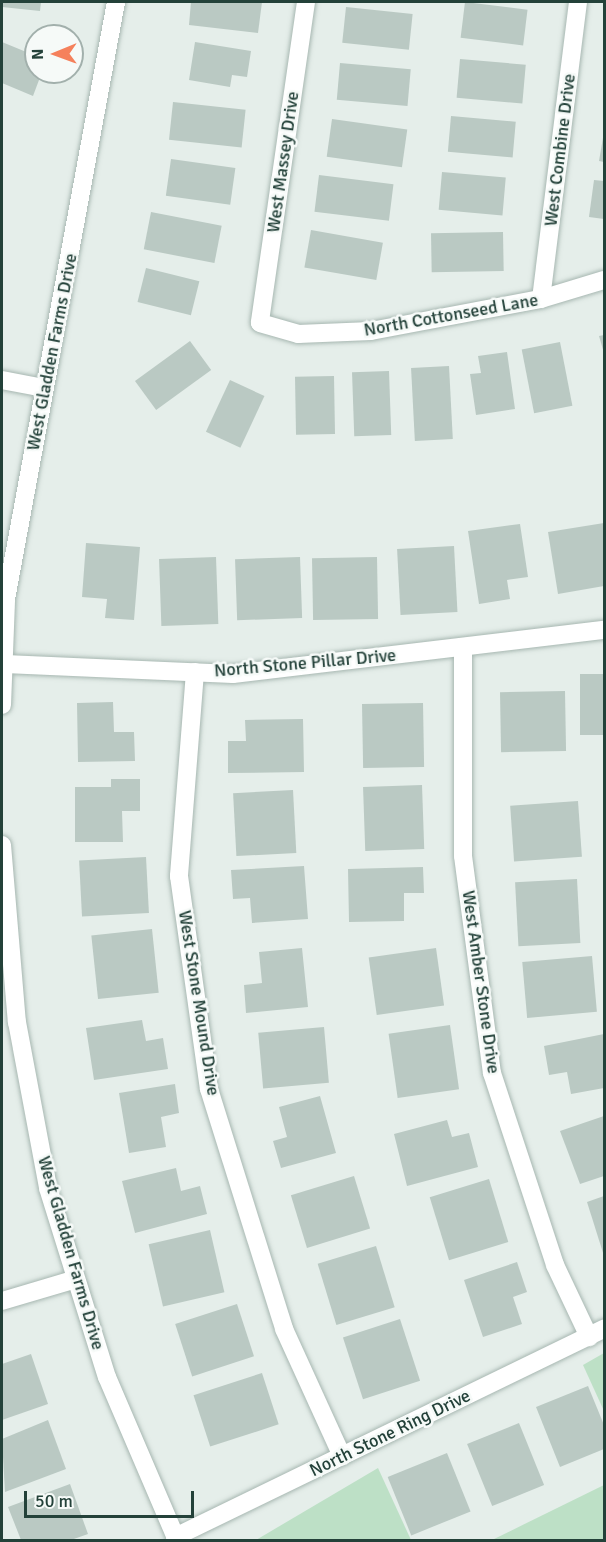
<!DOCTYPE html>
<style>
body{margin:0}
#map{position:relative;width:606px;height:1542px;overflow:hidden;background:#e5eeea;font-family:Signika,sans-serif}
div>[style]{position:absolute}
.green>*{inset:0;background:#bde0c6}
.building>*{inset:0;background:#bac9c3;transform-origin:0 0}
.roads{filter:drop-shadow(0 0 2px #a7b7b1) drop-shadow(0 0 2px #a7b7b1)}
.minor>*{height:18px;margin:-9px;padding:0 9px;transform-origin:9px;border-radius:9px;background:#fff}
span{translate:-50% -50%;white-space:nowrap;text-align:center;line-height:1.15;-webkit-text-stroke:5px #f6faf8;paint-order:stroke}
.street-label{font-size:18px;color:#234139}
.frame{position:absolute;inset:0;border:3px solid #234139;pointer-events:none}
.north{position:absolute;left:24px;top:24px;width:60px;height:60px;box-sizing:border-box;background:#f6faf8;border:2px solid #a2b0ac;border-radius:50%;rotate:269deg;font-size:16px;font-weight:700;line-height:24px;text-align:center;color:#234139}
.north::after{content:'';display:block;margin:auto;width:21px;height:27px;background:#f5815c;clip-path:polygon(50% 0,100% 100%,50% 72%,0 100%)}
.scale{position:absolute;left:24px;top:1491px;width:170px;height:27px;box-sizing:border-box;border:3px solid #234139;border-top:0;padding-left:8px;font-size:18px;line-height:21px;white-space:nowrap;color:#234139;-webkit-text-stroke:4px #f6faf8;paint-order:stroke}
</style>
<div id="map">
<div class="green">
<div style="clip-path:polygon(604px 1353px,604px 1411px,583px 1365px)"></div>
<div style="clip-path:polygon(378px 1468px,411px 1540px,256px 1540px)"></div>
<div style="clip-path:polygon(604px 1485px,604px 1540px,492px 1540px)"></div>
</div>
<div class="building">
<div style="clip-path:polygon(2px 2px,41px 2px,40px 11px,2px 7px)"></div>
<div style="clip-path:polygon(191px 2px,262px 2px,258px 33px,189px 25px)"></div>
<div style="left:465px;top:2px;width:63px;height:36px;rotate:7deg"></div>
<div style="left:346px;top:7px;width:67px;height:36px;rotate:6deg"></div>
<div style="clip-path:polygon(2px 42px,36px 56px,36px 72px,42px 72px,33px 96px,2px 83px)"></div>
<div style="clip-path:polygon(195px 42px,251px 51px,247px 77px,232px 75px,230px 87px,189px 80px)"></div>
<div style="left:460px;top:59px;width:66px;height:39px;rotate:5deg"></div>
<div style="left:340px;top:63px;width:71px;height:37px;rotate:5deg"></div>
<div style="left:173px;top:102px;width:73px;height:38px;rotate:6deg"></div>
<div style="left:451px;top:116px;width:65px;height:36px;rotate:5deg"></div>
<div style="left:332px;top:119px;width:76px;height:38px;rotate:8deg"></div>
<div style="clip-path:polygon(604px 132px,604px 162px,599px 161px)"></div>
<div style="left:171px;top:159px;width:65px;height:37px;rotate:8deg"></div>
<div style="left:442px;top:172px;width:64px;height:38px;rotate:5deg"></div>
<div style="left:319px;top:175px;width:75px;height:37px;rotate:7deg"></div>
<div style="clip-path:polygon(594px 180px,604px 181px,604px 219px,589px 217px)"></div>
<div style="left:151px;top:212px;width:72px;height:38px;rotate:11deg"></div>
<div style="left:311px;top:230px;width:73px;height:38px;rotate:10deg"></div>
<div style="left:503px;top:232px;width:39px;height:72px;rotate:89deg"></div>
<div style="left:146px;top:268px;width:55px;height:35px;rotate:14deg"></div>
<div style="clip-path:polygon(604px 335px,604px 353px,599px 336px)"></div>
<div style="left:190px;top:341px;width:36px;height:68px;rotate:54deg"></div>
<div style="left:560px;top:342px;width:65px;height:39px;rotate:79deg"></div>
<div style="clip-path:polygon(507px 352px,515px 409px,476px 415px,470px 374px,481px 373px,478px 356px)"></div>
<div style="left:449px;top:366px;width:73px;height:38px;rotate:87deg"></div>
<div style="left:389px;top:371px;width:64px;height:37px;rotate:88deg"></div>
<div style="left:334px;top:376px;width:58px;height:39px;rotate:89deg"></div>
<div style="left:230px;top:380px;width:38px;height:57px;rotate:25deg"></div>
<div style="clip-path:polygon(604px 523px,604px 586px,558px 594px,548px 532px)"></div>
<div style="clip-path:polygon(520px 524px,528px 577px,507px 580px,510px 599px,479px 604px,468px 531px)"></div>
<div style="clip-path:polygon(86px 543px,140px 547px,134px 620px,105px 618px,107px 599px,82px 597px)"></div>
<div style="left:454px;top:546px;width:66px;height:57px;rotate:87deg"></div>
<div style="left:216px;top:557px;width:67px;height:57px;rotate:88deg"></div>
<div style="left:300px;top:557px;width:61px;height:65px;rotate:88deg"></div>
<div style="left:377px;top:557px;width:62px;height:65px;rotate:89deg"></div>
<div style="left:580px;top:674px;width:24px;height:61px"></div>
<div style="left:565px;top:691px;width:60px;height:65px;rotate:89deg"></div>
<div style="clip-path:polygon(113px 702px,114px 732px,134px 732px,135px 761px,78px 762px,77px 703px)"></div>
<div style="left:423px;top:703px;width:64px;height:61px;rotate:89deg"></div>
<div style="clip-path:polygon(303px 719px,304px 772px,228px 773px,228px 741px,246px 741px,245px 720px)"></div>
<div style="clip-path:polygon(111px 779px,140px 779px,140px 811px,122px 811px,123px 842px,75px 842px,75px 787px,111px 787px)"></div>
<div style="left:422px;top:785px;width:64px;height:59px;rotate:88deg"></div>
<div style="left:293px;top:790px;width:63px;height:60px;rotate:87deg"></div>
<div style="left:578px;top:801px;width:56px;height:68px;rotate:86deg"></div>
<div style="left:146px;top:857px;width:56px;height:67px;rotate:87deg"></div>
<div style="clip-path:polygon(304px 866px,308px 919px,252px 923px,250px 898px,233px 899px,231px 870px)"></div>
<div style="clip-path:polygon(423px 867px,424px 893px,404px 893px,404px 921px,349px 922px,348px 869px)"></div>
<div style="left:577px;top:879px;width:64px;height:62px;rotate:87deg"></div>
<div style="left:152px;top:929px;width:64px;height:61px;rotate:84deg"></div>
<div style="clip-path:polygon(302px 948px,308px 1007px,246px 1013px,244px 985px,262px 983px,259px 952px)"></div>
<div style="left:436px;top:948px;width:58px;height:68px;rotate:82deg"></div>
<div style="left:592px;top:956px;width:56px;height:70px;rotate:85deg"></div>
<div style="clip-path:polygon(142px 1020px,146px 1041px,163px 1038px,168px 1069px,94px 1080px,86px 1028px)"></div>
<div style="left:450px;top:1025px;width:65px;height:62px;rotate:82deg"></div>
<div style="left:324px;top:1027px;width:56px;height:66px;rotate:85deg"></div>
<div style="clip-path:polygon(604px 1034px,604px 1088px,571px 1094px,567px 1072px,549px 1075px,544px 1046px)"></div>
<div style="clip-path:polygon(175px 1084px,179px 1113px,161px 1117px,166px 1147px,129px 1153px,119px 1093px)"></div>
<div style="clip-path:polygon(320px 1096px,336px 1153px,281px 1168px,273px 1141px,287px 1137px,279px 1107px)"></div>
<div style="clip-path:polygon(604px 1116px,604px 1176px,580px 1184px,560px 1131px)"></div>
<div style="clip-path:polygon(447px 1120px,452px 1137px,469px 1133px,478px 1167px,407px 1186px,394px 1134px)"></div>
<div style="clip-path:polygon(176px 1168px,181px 1191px,200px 1186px,207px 1214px,135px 1233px,122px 1181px)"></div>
<div style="left:354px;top:1176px;width:55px;height:66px;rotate:73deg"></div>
<div style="left:489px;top:1179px;width:66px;height:62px;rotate:73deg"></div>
<div style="clip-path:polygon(604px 1196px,604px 1256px,587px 1202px)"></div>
<div style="left:210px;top:1230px;width:64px;height:63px;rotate:77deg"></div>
<div style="left:376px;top:1246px;width:64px;height:61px;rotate:73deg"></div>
<div style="clip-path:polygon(517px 1262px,527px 1292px,513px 1297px,522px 1324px,483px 1337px,464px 1280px)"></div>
<div style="left:237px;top:1304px;width:55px;height:65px;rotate:72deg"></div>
<div style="left:400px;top:1319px;width:65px;height:60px;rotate:72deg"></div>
<div style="clip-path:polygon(31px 1354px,48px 1404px,2px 1420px,2px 1364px)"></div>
<div style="left:262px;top:1373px;width:54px;height:72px;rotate:72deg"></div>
<div style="clip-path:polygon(588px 1386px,604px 1425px,604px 1449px,560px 1467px,536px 1407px)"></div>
<div style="clip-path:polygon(48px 1420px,66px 1469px,5px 1492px,2px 1439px)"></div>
<div style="left:519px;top:1423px;width:67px;height:56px;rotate:68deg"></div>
<div style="left:447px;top:1453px;width:63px;height:64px;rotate:68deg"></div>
<div style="clip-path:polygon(70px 1484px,88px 1534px,71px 1540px,21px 1540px,8px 1507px)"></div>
</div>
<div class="roads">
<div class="minor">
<div style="left:306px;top:2px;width:324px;rotate:98.2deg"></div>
<div style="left:260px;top:323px;width:40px;rotate:16deg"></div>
<div style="left:298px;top:334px;width:73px;rotate:-2.4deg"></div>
<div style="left:371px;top:331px;width:173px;rotate:-10.7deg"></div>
<div style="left:541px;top:299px;width:66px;rotate:-16.8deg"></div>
<div style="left:541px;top:299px;width:299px;rotate:-82.9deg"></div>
<div style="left:2px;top:380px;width:43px;rotate:10.8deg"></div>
<div style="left:463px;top:647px;width:209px;rotate:90deg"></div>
<div style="left:463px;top:856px;width:219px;rotate:82.4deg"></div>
<div style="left:492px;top:1073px;width:202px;rotate:71.8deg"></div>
<div style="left:555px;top:1265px;width:80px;rotate:64.7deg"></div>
<div style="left:5px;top:664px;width:228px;rotate:2.5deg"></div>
<div style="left:233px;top:674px;width:374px;rotate:-6.8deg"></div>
<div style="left:195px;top:672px;width:205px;rotate:94.5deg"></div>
<div style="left:179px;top:876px;width:215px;rotate:82deg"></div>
<div style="left:209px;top:1089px;width:251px;rotate:72.6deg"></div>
<div style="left:284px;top:1329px;width:140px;rotate:65.5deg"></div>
<div style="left:2px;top:705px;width:106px;rotate:-87.8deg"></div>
<div style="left:6px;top:599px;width:607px;rotate:-79.56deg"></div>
<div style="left:2px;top:845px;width:178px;rotate:85.2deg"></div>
<div style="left:17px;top:1022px;width:169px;rotate:79.4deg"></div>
<div style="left:48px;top:1188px;width:198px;rotate:72.7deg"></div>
<div style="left:107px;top:1377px;width:177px;rotate:66.8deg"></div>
<div style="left:2px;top:1301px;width:77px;rotate:-16.6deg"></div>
<div style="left:175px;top:1537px;width:477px;rotate:-25.9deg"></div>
</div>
</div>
<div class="street-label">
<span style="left:560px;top:150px;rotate:-83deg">West Combine Drive</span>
<span style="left:283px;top:162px;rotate:-82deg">West Massey Drive</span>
<span style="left:451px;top:315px;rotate:-10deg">North Cottonseed Lane</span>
<span style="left:52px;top:352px;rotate:-79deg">West Gladden Farms Drive</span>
<span style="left:305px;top:663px;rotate:-5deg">North Stone Pillar Drive</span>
<span style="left:481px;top:982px;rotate:82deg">West Amber Stone Drive</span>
<span style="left:199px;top:1003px;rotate:81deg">West Stone Mound Drive</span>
<span style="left:71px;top:1253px;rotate:74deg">West Gladden Farms Drive</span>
<span style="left:390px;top:1433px;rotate:-26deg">North Stone Ring Drive</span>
</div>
<div class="frame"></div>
<div class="north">N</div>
<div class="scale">50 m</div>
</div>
